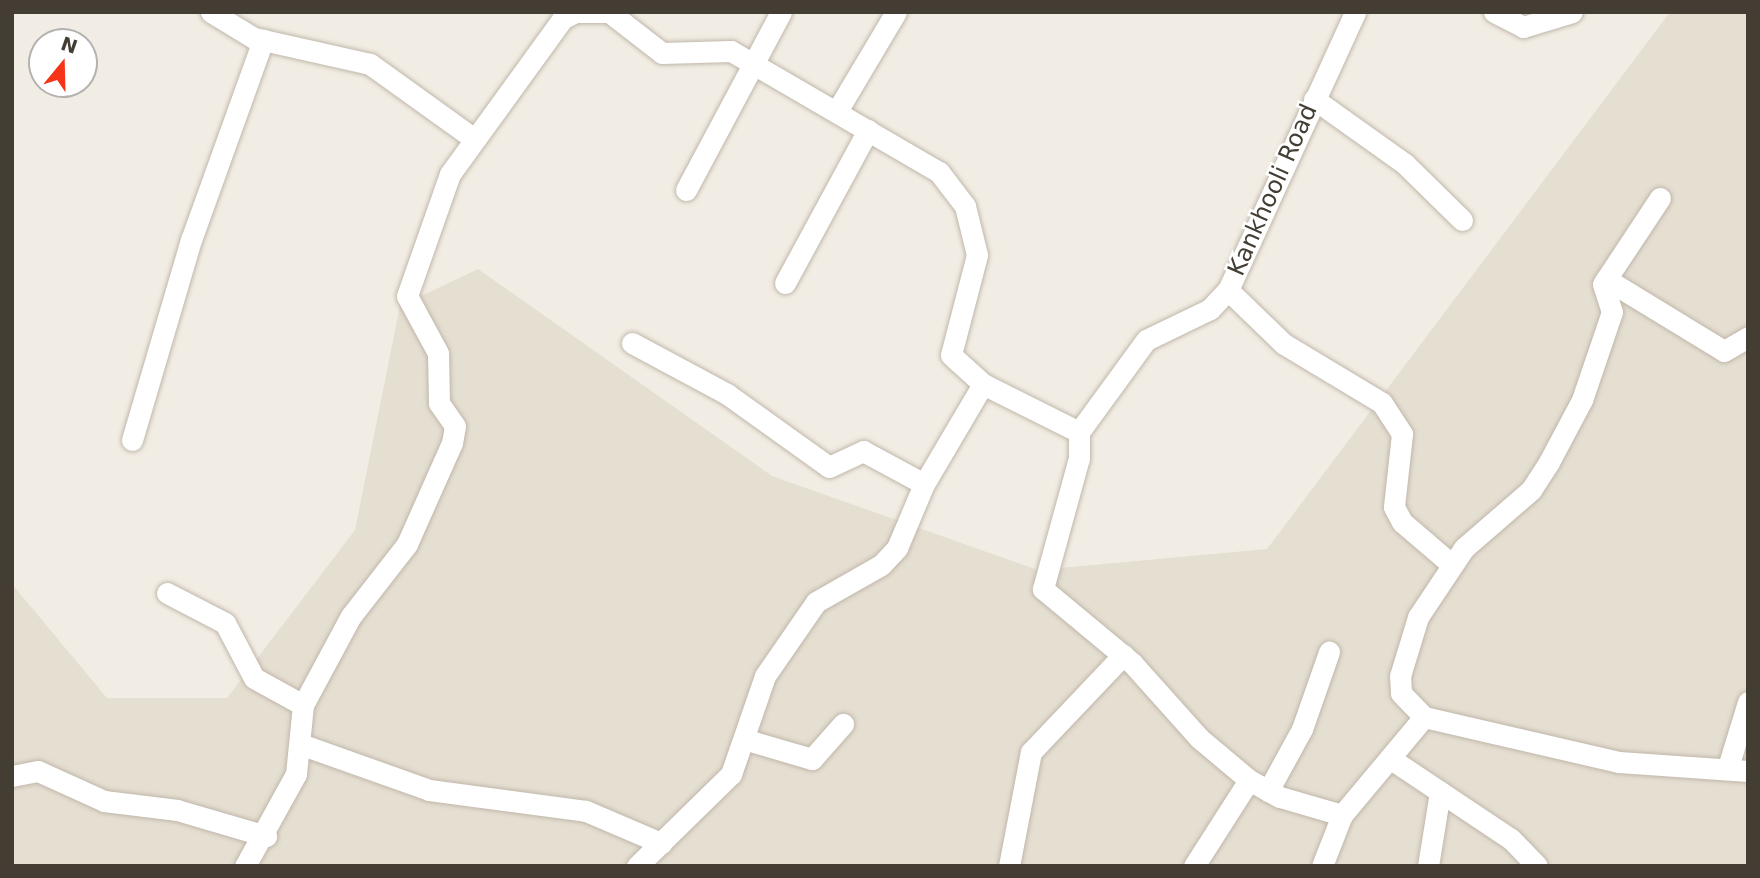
<!DOCTYPE html>
<style>
body{margin:0}
#map{position:relative;width:1760px;height:878px;overflow:hidden;background:#f2ede4;font-family:"DejaVu Sans",sans-serif}
div>[style]{position:absolute}
.residential>*{inset:0;background:#e5dfd2}
.roads{filter:drop-shadow(0 0 2px #c0b7aa) drop-shadow(0 0 2px #c0b7aa)}
.minor>*{height:21px;margin:-10.5px;padding:0 10.5px;transform-origin:10.5px;border-radius:10.5px;background:#fff}
span{translate:-50% -50%;white-space:nowrap;text-align:center;line-height:1.15;-webkit-text-stroke:5px #fff;paint-order:stroke}
.street-label{font-size:24px;color:#433d34}
.frame{position:absolute;inset:0;border:14px solid #433d34;pointer-events:none}
.north{position:absolute;left:28px;top:28px;width:70px;height:70px;box-sizing:border-box;background:#fff;border:2px solid #b4b1ae;border-radius:50%;rotate:19deg;font-size:19px;font-weight:700;line-height:28px;text-align:center;color:#433d34}
.north::after{content:'';display:block;margin:auto;width:24px;height:32px;background:#f53418;clip-path:polygon(50% 0,100% 100%,50% 72%,0 100%)}
</style>
<div id="map">
<div class="residential">
<div style="clip-path:polygon(1670px 12px,1748px 12px,1748px 866px,12px 866px,12px 584px,107px 698px,227px 698px,355px 530px,400px 306px,478px 269px,772px 476px,1038px 570px,1267px 549px)"></div>
</div>
<div class="roads">
<div class="minor">
<div style="left:211px;top:12px;width:50px;rotate:31.2deg"></div>
<div style="left:254px;top:38px;width:119px;rotate:12.6deg"></div>
<div style="left:370px;top:64px;width:127px;rotate:35.7deg"></div>
<div style="left:1494px;top:12px;width:33px;rotate:27deg"></div>
<div style="left:1523px;top:27px;width:51px;rotate:-17deg"></div>
<div style="left:613px;top:15px;width:62px;rotate:37.8deg"></div>
<div style="left:662px;top:53px;width:69px;rotate:-1.7deg"></div>
<div style="left:731px;top:51px;width:241px;rotate:30.2deg"></div>
<div style="left:939px;top:172px;width:43px;rotate:52.6deg"></div>
<div style="left:965px;top:206px;width:50px;rotate:76.2deg"></div>
<div style="left:977px;top:255px;width:103px;rotate:104.6deg"></div>
<div style="left:951px;top:355px;width:43px;rotate:42.2deg"></div>
<div style="left:983px;top:384px;width:116px;rotate:120.5deg"></div>
<div style="left:924px;top:484px;width:69px;rotate:112.9deg"></div>
<div style="left:897px;top:548px;width:23px;rotate:133deg"></div>
<div style="left:881px;top:565px;width:75px;rotate:150.4deg"></div>
<div style="left:816px;top:602px;width:90px;rotate:124.6deg"></div>
<div style="left:765px;top:676px;width:104px;rotate:109.1deg"></div>
<div style="left:731px;top:774px;width:132px;rotate:135.6deg"></div>
<div style="left:1314px;top:99px;width:112px;rotate:35.5deg"></div>
<div style="left:1405px;top:164px;width:80px;rotate:44.5deg"></div>
<div style="left:837px;top:111px;width:115px;rotate:-59.2deg"></div>
<div style="left:686px;top:190px;width:202px;rotate:-61.9deg"></div>
<div style="left:1606px;top:279px;width:138px;rotate:31.4deg"></div>
<div style="left:1724px;top:351px;width:28px;rotate:-30deg"></div>
<div style="left:785px;top:283px;width:174px;rotate:-61.5deg"></div>
<div style="left:1228px;top:290px;width:78px;rotate:44deg"></div>
<div style="left:1284px;top:344px;width:114px;rotate:31deg"></div>
<div style="left:1382px;top:403px;width:37px;rotate:57deg"></div>
<div style="left:1402px;top:434px;width:73px;rotate:96.3deg"></div>
<div style="left:1394px;top:507px;width:17px;rotate:62deg"></div>
<div style="left:1402px;top:522px;width:65px;rotate:40.6deg"></div>
<div style="left:632px;top:343px;width:108px;rotate:28.2deg"></div>
<div style="left:727px;top:394px;width:125px;rotate:35.6deg"></div>
<div style="left:829px;top:467px;width:38px;rotate:-25deg"></div>
<div style="left:863px;top:451px;width:69px;rotate:28.4deg"></div>
<div style="left:983px;top:384px;width:107px;rotate:26.6deg"></div>
<div style="left:1079px;top:432px;width:26px;rotate:90deg"></div>
<div style="left:1079px;top:458px;width:136px;rotate:105.4deg"></div>
<div style="left:1043px;top:589px;width:116px;rotate:39.7deg"></div>
<div style="left:1132px;top:663px;width:101px;rotate:48.2deg"></div>
<div style="left:1199px;top:738px;width:65px;rotate:40deg"></div>
<div style="left:1249px;top:780px;width:35px;rotate:29deg"></div>
<div style="left:1280px;top:797px;width:65px;rotate:16.2deg"></div>
<div style="left:1079px;top:432px;width:114px;rotate:-53.9deg"></div>
<div style="left:1146px;top:340px;width:71px;rotate:-25.8deg"></div>
<div style="left:1210px;top:309px;width:26px;rotate:-47deg"></div>
<div style="left:1228px;top:290px;width:306px;rotate:-65.4deg"></div>
<div style="left:132px;top:440px;width:209px;rotate:-73.6deg"></div>
<div style="left:191px;top:240px;width:213px;rotate:-70.2deg"></div>
<div style="left:167px;top:593px;width:65px;rotate:27.3deg"></div>
<div style="left:225px;top:623px;width:62px;rotate:62.2deg"></div>
<div style="left:254px;top:678px;width:56px;rotate:28.9deg"></div>
<div style="left:1424px;top:717px;width:33px;rotate:-134deg"></div>
<div style="left:1401px;top:693px;width:17px;rotate:-93deg"></div>
<div style="left:1400px;top:676px;width:62px;rotate:-73deg"></div>
<div style="left:1418px;top:617px;width:83px;rotate:-56.3deg"></div>
<div style="left:1464px;top:548px;width:89px;rotate:-40.9deg"></div>
<div style="left:1531px;top:490px;width:33px;rotate:-57deg"></div>
<div style="left:1549px;top:462px;width:70px;rotate:-62deg"></div>
<div style="left:1582px;top:400px;width:93px;rotate:-71.2deg"></div>
<div style="left:1612px;top:312px;width:29px;rotate:-108deg"></div>
<div style="left:1603px;top:284px;width:103px;rotate:-56.5deg"></div>
<div style="left:747px;top:740px;width:68px;rotate:16.3deg"></div>
<div style="left:812px;top:759px;width:47px;rotate:-48.5deg"></div>
<div style="left:300px;top:744px;width:137px;rotate:19.6deg"></div>
<div style="left:429px;top:790px;width:158px;rotate:7.6deg"></div>
<div style="left:586px;top:811px;width:82px;rotate:23.1deg"></div>
<div style="left:1391px;top:759px;width:144px;rotate:33.7deg"></div>
<div style="left:1511px;top:839px;width:37px;rotate:46deg"></div>
<div style="left:1728px;top:767px;width:68px;rotate:-72.9deg"></div>
<div style="left:12px;top:776px;width:26px;rotate:-11deg"></div>
<div style="left:38px;top:771px;width:72px;rotate:24.4deg"></div>
<div style="left:104px;top:801px;width:74px;rotate:7deg"></div>
<div style="left:177px;top:810px;width:93px;rotate:16.3deg"></div>
<div style="left:1268px;top:791px;width:71px;rotate:-61.3deg"></div>
<div style="left:1302px;top:729px;width:82px;rotate:-70.7deg"></div>
<div style="left:245px;top:866px;width:105px;rotate:-61deg"></div>
<div style="left:296px;top:774px;width:69px;rotate:-84.2deg"></div>
<div style="left:303px;top:705px;width:101px;rotate:-61.7deg"></div>
<div style="left:351px;top:616px;width:91px;rotate:-52.1deg"></div>
<div style="left:407px;top:544px;width:111px;rotate:-66deg"></div>
<div style="left:452px;top:443px;width:17px;rotate:-80deg"></div>
<div style="left:455px;top:426px;width:28px;rotate:-125deg"></div>
<div style="left:439px;top:403px;width:50px;rotate:-91.1deg"></div>
<div style="left:438px;top:353px;width:65px;rotate:-118.5deg"></div>
<div style="left:407px;top:296px;width:129px;rotate:-70.6deg"></div>
<div style="left:450px;top:174px;width:191px;rotate:-54.1deg"></div>
<div style="left:562px;top:19px;width:15px;rotate:-28deg"></div>
<div style="left:575px;top:12px;width:40px"></div>
<div style="left:1009px;top:866px;width:116px;rotate:-79.1deg"></div>
<div style="left:1031px;top:752px;width:134px;rotate:-46.5deg"></div>
<div style="left:1194px;top:866px;width:102px;rotate:-57.4deg"></div>
<div style="left:1322px;top:866px;width:55px;rotate:-68.6deg"></div>
<div style="left:1342px;top:815px;width:128px;rotate:-50.1deg"></div>
<div style="left:1424px;top:717px;width:200px;rotate:13deg"></div>
<div style="left:1619px;top:762px;width:129px;rotate:4deg"></div>
<div style="left:1428px;top:866px;width:75px;rotate:-80.8deg"></div>
</div>
</div>
<div class="street-label">
<span style="left:1273px;top:190px;rotate:-66deg">Kankhooli Road</span>
</div>
<div class="frame"></div>
<div class="north">N</div>
</div>
